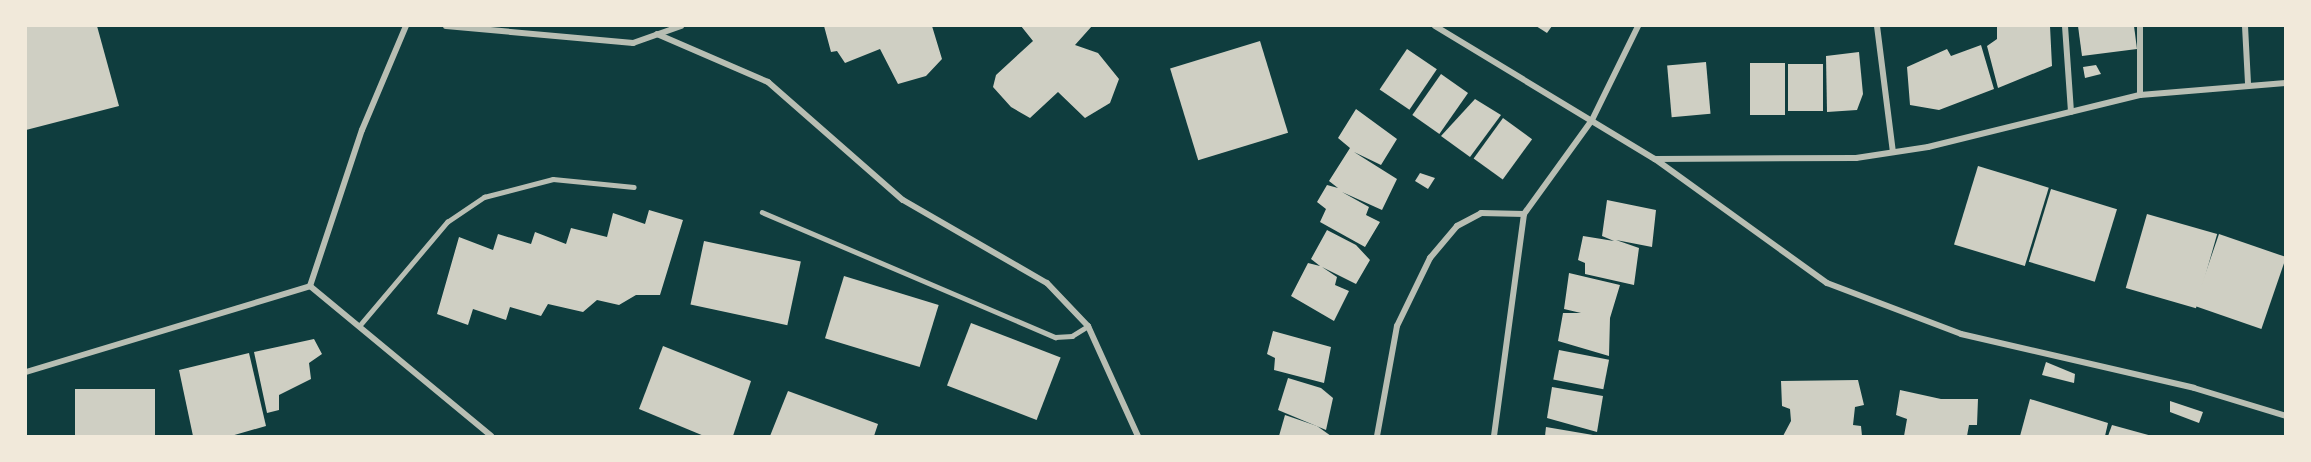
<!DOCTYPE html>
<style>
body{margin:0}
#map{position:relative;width:2311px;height:462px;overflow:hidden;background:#0f3d3e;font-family:Montserrat,sans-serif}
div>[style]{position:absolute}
.building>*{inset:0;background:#cfcfc3;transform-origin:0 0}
.service>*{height:4.5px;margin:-2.25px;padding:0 2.25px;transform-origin:2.25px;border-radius:2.25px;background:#b8beb3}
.minor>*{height:6px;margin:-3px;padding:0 3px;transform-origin:3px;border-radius:3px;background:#b8beb3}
span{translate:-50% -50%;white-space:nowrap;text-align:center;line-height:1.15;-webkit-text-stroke:4.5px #f1e9da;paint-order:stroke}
.frame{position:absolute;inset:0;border:27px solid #f1e9da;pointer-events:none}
</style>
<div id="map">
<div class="building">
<div style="clip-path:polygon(26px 26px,97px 26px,119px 106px,26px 130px)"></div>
<div style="clip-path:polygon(824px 26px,932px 26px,942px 59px,926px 76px,898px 84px,880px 49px,845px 63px,837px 51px,831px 52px)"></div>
<div style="clip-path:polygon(1021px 26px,1092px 26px,1075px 45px,1098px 53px,1119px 79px,1110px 103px,1085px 118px,1058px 92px,1030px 118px,1011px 107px,993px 87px,996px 75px,1033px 41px)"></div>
<div style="clip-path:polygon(1536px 26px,1552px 26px,1547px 33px)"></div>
<div style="clip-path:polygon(1997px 26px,2050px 26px,2052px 66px,1998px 88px,1987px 46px,1997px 39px)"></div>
<div style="clip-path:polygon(2078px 26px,2134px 26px,2137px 49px,2082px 56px)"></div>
<div style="left:1260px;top:41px;width:96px;height:94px;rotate:73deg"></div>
<div style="clip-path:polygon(1981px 45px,1994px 89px,1939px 110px,1910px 105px,1907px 67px,1947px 49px,1951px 56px)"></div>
<div style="left:1407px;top:49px;width:36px;height:49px;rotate:34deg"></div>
<div style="clip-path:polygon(1859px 52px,1863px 94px,1857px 110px,1827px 112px,1826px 56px)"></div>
<div style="left:1706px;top:62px;width:52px;height:39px;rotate:85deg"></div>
<div style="left:1750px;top:63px;width:35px;height:52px"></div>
<div style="left:1823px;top:64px;width:47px;height:35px;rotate:90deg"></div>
<div style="clip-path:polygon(2096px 65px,2101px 74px,2085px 78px,2083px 67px)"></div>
<div style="left:1441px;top:74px;width:33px;height:50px;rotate:35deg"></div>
<div style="clip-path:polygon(1475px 99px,1501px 115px,1470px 157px,1441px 136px)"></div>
<div style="clip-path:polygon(1356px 109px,1397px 139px,1381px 165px,1354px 152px,1397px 179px,1382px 210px,1342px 192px,1369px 207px,1366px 215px,1380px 222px,1365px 247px,1320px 222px,1326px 209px,1317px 202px,1327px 185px,1338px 188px,1329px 181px,1350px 148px,1338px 138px)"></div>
<div style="left:1503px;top:118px;width:36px;height:50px;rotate:36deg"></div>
<div style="left:1978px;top:166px;width:74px;height:82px;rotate:17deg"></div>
<div style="clip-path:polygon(1420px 173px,1435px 178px,1428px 189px,1415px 181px)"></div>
<div style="left:2051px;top:189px;width:69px;height:76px;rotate:17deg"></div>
<div style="clip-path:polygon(1607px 200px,1656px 210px,1652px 247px,1616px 240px,1639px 248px,1634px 285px,1585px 274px,1585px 263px,1578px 260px,1583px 236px,1614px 241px,1602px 236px)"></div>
<div style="clip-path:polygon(649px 210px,683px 220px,660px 295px,636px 295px,619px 305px,597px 300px,583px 312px,548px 304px,541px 316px,510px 307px,506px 320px,473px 309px,468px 325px,437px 314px,459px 237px,493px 250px,498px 234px,531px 244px,535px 232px,566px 244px,571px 228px,607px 237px,613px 213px,645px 224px)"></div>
<div style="left:2147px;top:214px;width:73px;height:77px;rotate:16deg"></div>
<div style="clip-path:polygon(1327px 230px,1356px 245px,1370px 260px,1356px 284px,1322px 267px,1337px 277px,1335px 285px,1349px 291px,1334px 321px,1291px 296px,1308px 263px,1320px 266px,1311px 259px)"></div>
<div style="left:2219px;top:234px;width:71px;height:76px;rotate:19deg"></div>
<div style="left:704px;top:241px;width:99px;height:65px;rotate:12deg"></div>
<div style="clip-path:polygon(1569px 273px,1620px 285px,1610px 318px,1609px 356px,1558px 341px,1563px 313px,1581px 313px,1564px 309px)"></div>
<div style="left:844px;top:276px;width:99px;height:65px;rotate:17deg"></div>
<div style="left:971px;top:323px;width:96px;height:67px;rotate:21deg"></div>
<div style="clip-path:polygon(1273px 331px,1331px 347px,1324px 383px,1274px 370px,1275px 358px,1267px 354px)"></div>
<div style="clip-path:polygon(314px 339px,322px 354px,309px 363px,311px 379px,279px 395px,279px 410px,267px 413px,254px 352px)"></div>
<div style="clip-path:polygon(663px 346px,751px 381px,733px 436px,704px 436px,639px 409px)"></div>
<div style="left:1559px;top:350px;width:51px;height:30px;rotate:11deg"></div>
<div style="clip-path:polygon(249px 353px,266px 426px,231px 436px,193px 436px,179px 370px)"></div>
<div style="clip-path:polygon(2046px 362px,2075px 374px,2074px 383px,2042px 375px)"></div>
<div style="clip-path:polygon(1288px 378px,1321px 388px,1333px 398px,1326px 430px,1278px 410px)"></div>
<div style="clip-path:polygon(1858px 380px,1864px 405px,1855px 407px,1853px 425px,1861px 426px,1862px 436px,1783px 436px,1791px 421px,1790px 409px,1782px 406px,1781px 381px)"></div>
<div style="clip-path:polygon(1552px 387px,1603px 396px,1597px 432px,1547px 418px)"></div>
<div style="left:75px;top:389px;width:80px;height:47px"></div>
<div style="clip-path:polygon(1900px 390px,1941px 399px,1978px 399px,1977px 425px,1969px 425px,1967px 436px,1904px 436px,1907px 419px,1896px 415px)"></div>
<div style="clip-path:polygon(788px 391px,878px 424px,874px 436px,770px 436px)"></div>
<div style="clip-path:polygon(2030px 399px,2108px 423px,2105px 436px,2020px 436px)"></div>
<div style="clip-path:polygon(2170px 401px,2203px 412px,2199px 423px,2170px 412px)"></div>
<div style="clip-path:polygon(1285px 415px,1317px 426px,1331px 436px,1279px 436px)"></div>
<div style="clip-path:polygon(2112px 425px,2152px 436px,2108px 436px)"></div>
<div style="clip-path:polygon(1546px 427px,1593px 435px,1593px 436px,1545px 436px)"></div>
</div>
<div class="service">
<div style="left:762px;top:212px;width:319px;rotate:23.1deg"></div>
<div style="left:1055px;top:337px;width:17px;rotate:-3deg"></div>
<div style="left:1072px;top:336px;width:19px;rotate:-32deg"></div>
<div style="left:360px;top:325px;width:135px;rotate:-49.8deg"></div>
<div style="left:447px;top:222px;width:45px;rotate:-34deg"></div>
<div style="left:484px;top:197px;width:71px;rotate:-14.6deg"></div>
<div style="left:553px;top:179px;width:81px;rotate:5.6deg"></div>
</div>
<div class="minor">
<div style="left:446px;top:26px;width:188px;rotate:5.2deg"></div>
<div style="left:633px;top:43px;width:51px;rotate:-19.5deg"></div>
<div style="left:1435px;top:26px;width:257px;rotate:31.2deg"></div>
<div style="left:1655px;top:159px;width:212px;rotate:35.8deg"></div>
<div style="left:1827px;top:283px;width:143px;rotate:20.8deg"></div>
<div style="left:1961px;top:334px;width:239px;rotate:13deg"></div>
<div style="left:2194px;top:388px;width:96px;rotate:16.9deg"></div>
<div style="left:1877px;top:26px;width:127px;rotate:82.8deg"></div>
<div style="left:2065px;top:26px;width:86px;rotate:86deg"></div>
<div style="left:2140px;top:26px;width:69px;rotate:90deg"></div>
<div style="left:2245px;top:26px;width:58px;rotate:87deg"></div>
<div style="left:657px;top:34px;width:121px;rotate:23.4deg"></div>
<div style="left:768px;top:82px;width:179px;rotate:41.2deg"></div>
<div style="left:903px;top:200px;width:166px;rotate:30deg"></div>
<div style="left:1047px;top:283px;width:59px;rotate:46.4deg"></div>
<div style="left:1088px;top:326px;width:121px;rotate:65.6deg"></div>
<div style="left:1655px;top:159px;width:201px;rotate:-0.3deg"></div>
<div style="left:1856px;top:158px;width:73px;rotate:-8.7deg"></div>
<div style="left:1928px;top:147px;width:218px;rotate:-13.8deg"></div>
<div style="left:2140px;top:95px;width:146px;rotate:-4.7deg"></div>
<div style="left:310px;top:286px;width:164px;rotate:-71.6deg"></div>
<div style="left:362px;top:130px;width:113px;rotate:-67.1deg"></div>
<div style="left:310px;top:286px;width:235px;rotate:39.6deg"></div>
<div style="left:26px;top:372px;width:297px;rotate:-16.8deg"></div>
<div style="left:1377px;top:436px;width:112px;rotate:-79.7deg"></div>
<div style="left:1397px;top:326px;width:76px;rotate:-64.1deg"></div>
<div style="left:1430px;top:258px;width:42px;rotate:-49.8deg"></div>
<div style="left:1457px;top:226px;width:27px;rotate:-28deg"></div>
<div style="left:1481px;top:213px;width:43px;rotate:1.3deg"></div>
<div style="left:1494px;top:436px;width:224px;rotate:-82.3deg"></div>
<div style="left:1524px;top:214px;width:116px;rotate:-54.1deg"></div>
<div style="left:1592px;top:120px;width:105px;rotate:-63.9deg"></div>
</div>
<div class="frame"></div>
</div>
